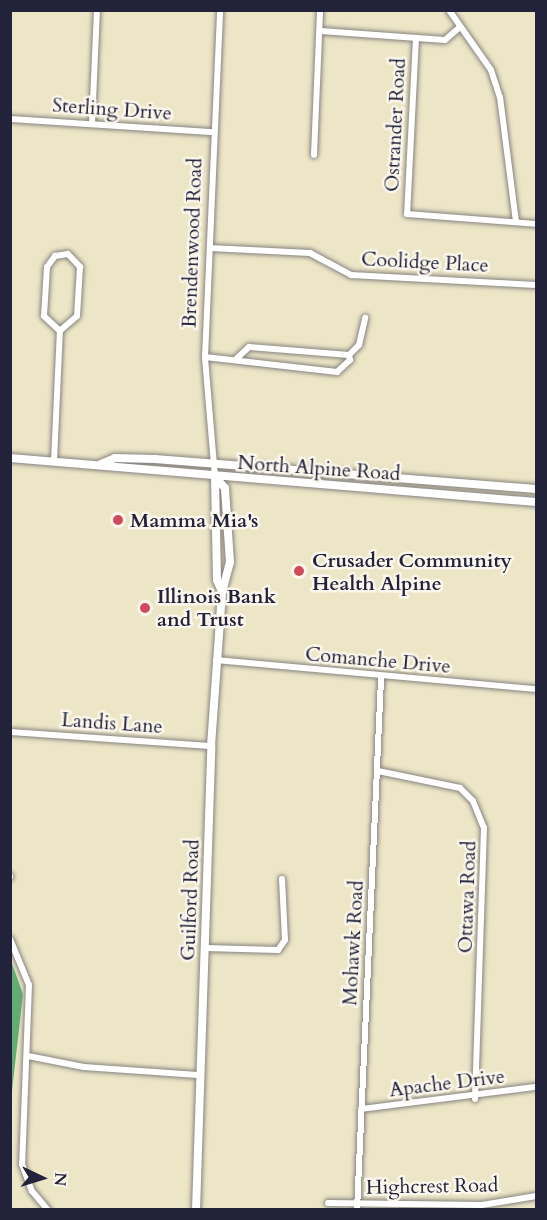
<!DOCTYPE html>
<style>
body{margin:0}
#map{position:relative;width:547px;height:1220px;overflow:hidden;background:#ece5c6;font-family:Cardo,serif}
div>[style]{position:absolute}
.forest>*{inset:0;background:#63ac74}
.roads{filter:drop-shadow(0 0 2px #878480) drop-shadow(0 0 2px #878480)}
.street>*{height:6px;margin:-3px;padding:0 3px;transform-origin:3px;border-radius:3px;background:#fff}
.secondary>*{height:8px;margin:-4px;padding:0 4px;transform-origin:4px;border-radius:4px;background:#fff}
.dots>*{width:16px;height:16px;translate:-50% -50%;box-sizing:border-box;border:3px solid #fbf7ec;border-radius:50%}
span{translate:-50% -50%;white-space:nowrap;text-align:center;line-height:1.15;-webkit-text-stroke:5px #fbf7ec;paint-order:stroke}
.street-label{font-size:20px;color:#22223b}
.poi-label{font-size:20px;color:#22223b;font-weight:700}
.left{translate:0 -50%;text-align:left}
.frame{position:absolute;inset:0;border:12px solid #22223b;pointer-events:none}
.north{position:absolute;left:12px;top:1148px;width:60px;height:60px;-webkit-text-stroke:4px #fbf7ec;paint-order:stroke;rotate:94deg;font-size:16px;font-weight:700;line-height:24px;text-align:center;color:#22223b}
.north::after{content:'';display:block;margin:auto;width:21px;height:27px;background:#22223b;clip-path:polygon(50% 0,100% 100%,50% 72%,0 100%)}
</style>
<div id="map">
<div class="forest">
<div style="clip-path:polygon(10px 958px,23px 994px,12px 1091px,10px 1090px)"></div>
</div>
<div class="roads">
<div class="street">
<div style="left:449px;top:10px;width:73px;rotate:55deg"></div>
<div style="left:491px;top:70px;width:28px;rotate:72deg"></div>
<div style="left:500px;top:97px;width:126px;rotate:82.7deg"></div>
<div style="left:321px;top:31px;width:124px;rotate:4.2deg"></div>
<div style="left:445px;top:40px;width:20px;rotate:-41deg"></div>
<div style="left:416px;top:38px;width:176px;rotate:92.9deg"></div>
<div style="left:407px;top:214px;width:129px;rotate:4.4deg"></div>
<div style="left:10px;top:119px;width:201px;rotate:3.7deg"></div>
<div style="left:92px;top:124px;width:114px;rotate:-87.5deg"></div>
<div style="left:314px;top:155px;width:145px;rotate:-87.6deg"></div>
<div style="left:210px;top:248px;width:100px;rotate:2.9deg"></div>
<div style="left:310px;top:253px;width:47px;rotate:28.2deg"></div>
<div style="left:351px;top:275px;width:185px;rotate:3.1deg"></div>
<div style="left:68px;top:254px;width:18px;rotate:47deg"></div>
<div style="left:80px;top:267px;width:49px;rotate:93.5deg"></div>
<div style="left:77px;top:316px;width:23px;rotate:139deg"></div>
<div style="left:60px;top:331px;width:22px;rotate:-137deg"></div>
<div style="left:44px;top:316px;width:49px;rotate:-86.5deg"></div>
<div style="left:47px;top:267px;width:14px;rotate:-54deg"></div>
<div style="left:55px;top:256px;width:13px;rotate:-9deg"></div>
<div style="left:349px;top:355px;width:14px;rotate:-45deg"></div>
<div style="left:359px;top:345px;width:28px;rotate:-77deg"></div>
<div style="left:205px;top:357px;width:133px;rotate:6.5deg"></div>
<div style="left:337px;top:372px;width:18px;rotate:-43deg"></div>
<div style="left:350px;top:360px;width:5px;rotate:-101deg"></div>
<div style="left:349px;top:355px;width:100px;rotate:-175.4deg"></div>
<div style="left:249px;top:347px;width:19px;rotate:137deg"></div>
<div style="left:54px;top:461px;width:130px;rotate:-87.4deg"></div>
<div style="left:215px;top:477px;width:120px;rotate:-94.8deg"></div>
<div style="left:205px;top:357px;width:347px;rotate:-87.5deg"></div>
<div style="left:216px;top:660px;width:321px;rotate:5.2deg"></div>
<div style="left:10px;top:732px;width:201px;rotate:4deg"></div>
<div style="left:378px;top:771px;width:84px;rotate:11.7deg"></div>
<div style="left:460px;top:788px;width:18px;rotate:45deg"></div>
<div style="left:473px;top:801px;width:29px;rotate:68deg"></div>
<div style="left:484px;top:828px;width:271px;rotate:91.9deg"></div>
<div style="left:10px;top:876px;width:1px;rotate:90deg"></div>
<div style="left:10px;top:939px;width:50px;rotate:67.6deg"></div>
<div style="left:29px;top:985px;width:179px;rotate:92.2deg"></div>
<div style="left:22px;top:1164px;width:29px;rotate:70deg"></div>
<div style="left:32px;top:1191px;width:25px;rotate:50deg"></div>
<div style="left:205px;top:948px;width:73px;rotate:1.6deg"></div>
<div style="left:278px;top:950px;width:12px;rotate:-55deg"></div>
<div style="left:285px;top:940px;width:61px;rotate:-92.8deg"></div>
<div style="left:28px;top:1056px;width:57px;rotate:11.1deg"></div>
<div style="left:84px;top:1067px;width:114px;rotate:4deg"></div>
<div style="left:361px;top:1109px;width:176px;rotate:-7.2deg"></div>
<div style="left:328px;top:1203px;width:154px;rotate:0.7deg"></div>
<div style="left:482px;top:1205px;width:55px;rotate:-9.5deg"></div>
<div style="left:357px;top:1210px;width:532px;rotate:-87.41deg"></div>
</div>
<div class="secondary">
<div style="left:10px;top:458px;width:528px;rotate:4.78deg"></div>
<div style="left:101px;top:464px;width:15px;rotate:-23deg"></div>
<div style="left:115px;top:458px;width:40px;rotate:1.4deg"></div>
<div style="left:155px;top:459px;width:382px;rotate:4.5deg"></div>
<div style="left:215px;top:477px;width:103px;rotate:88.9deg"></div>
<div style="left:217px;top:580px;width:13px;rotate:67deg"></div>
<div style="left:196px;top:1210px;width:464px;rotate:-88.1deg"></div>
<div style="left:211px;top:746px;width:154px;rotate:-85.9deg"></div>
<div style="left:222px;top:592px;width:31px;rotate:-75deg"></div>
<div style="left:230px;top:562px;width:74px;rotate:-93.9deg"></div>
<div style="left:225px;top:488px;width:15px;rotate:-132deg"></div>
</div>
</div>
<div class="dots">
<div style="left:118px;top:520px;background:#d1495b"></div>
<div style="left:299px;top:571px;background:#d1495b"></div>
<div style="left:145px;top:608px;background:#d1495b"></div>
</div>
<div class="street-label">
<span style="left:112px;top:109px;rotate:4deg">Sterling Drive</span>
<span style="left:395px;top:125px;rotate:-87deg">Ostrander Road</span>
<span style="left:192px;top:243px;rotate:-88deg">Brendenwood Road</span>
<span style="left:425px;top:262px;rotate:3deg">Coolidge Place</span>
<span style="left:319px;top:468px;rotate:4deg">North Alpine Road</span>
<span style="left:378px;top:660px;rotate:5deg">Comanche Drive</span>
<span style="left:112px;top:723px;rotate:4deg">Landis Lane</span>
<span style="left:467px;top:897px;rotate:-88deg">Ottawa Road</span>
<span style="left:190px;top:900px;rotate:-88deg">Guilford Road</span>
<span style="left:353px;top:943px;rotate:-87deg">Mohawk Road</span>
<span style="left:447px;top:1083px;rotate:-7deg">Apache Drive</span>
<span style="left:432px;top:1186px;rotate:-1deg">Highcrest Road</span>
</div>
<div class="poi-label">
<span class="left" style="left:130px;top:520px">Mamma Mia's</span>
<span class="left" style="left:312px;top:572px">Crusader Community<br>Health Alpine</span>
<span class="left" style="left:157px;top:608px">Illinois Bank<br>and Trust</span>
</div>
<div class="frame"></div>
<div class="north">N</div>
</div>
